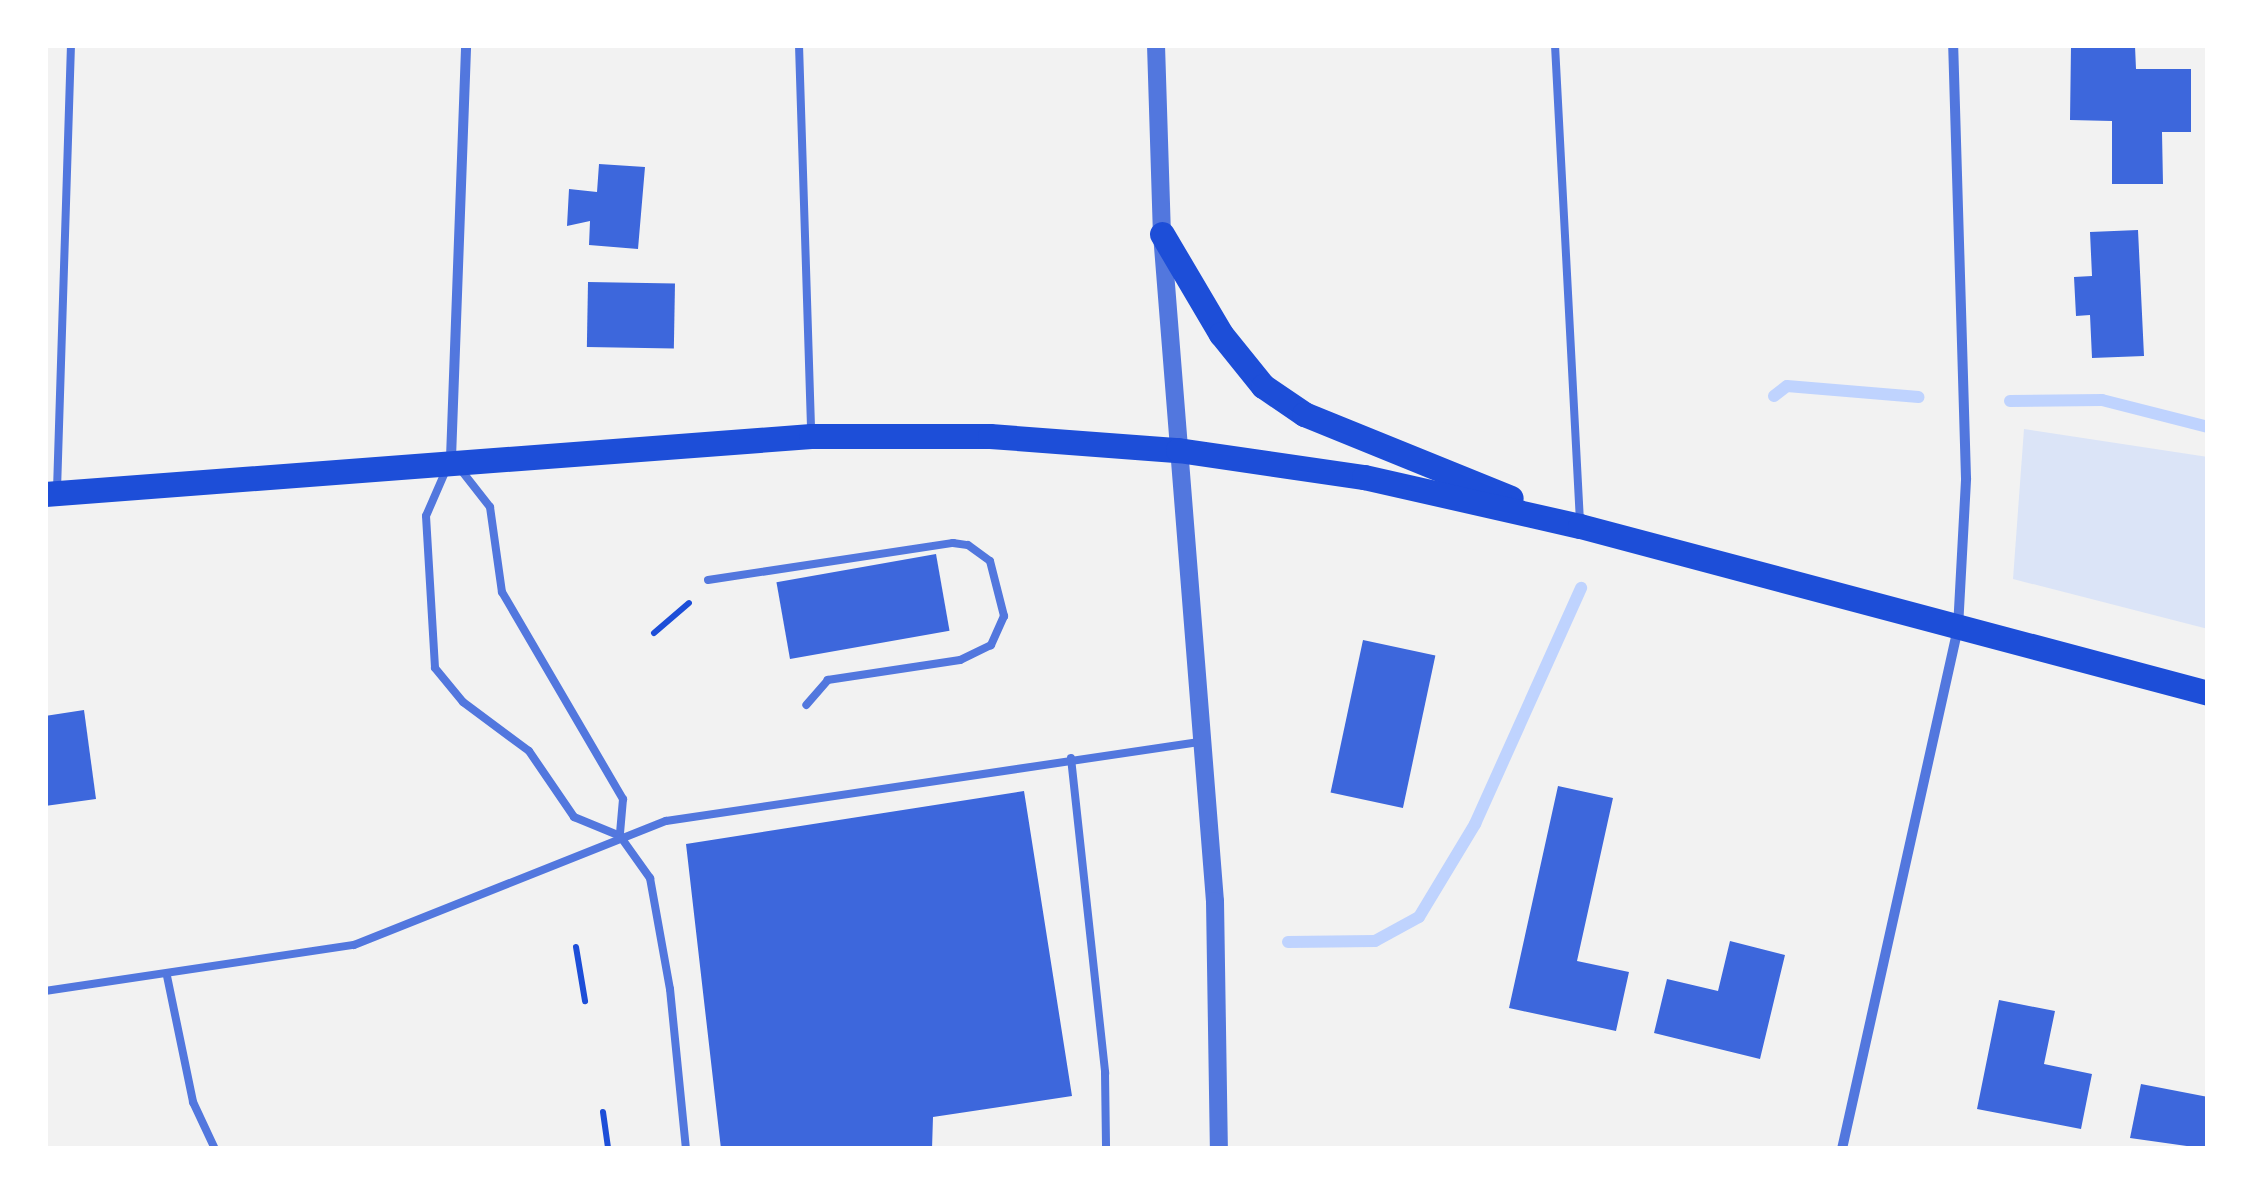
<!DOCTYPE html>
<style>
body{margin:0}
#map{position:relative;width:2253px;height:1194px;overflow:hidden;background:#f2f2f2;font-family:"Times New Roman",serif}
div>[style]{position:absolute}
.green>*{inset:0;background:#dbe4f7}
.stream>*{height:12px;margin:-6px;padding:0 6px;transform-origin:6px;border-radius:6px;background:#bfd3fe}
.building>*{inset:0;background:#3d67dc;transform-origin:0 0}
.path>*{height:6px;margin:-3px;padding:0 3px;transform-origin:3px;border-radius:3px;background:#1d4ed8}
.service>*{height:8px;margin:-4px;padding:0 4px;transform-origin:4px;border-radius:4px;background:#5277de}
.minor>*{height:10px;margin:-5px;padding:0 5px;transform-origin:5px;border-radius:5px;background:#5277de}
.tertiary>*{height:18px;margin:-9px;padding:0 9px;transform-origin:9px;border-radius:9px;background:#5277de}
.primary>*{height:25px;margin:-12.5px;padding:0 12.5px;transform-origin:12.5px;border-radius:12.5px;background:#1d4ed8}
span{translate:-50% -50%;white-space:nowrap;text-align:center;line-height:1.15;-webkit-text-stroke:10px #fff;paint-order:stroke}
.frame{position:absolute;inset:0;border:48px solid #fff;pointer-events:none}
</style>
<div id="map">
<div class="green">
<div style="clip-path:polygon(2024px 429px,2208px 457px,2208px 629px,2013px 579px)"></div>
</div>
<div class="stream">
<div style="left:1774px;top:396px;width:16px;rotate:-38deg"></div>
<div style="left:1787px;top:386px;width:132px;rotate:4.8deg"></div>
<div style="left:2010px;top:401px;width:92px;rotate:-0.6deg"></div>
<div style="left:2102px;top:400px;width:109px;rotate:14.3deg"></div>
<div style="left:1288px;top:942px;width:87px;rotate:-0.7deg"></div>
<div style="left:1375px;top:941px;width:50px;rotate:-28.6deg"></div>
<div style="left:1419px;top:917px;width:109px;rotate:-58.9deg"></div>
<div style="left:1475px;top:824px;width:259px;rotate:-65.8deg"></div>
</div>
<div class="building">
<div style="clip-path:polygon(2071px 46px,2135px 46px,2136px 69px,2191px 69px,2191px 132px,2162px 132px,2163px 184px,2112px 184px,2112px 121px,2070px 120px)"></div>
<div style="clip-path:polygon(599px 164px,645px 167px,638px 249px,589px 245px,590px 221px,567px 226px,569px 189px,597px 192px)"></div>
<div style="clip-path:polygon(2138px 230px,2144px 356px,2092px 358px,2090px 315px,2076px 316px,2074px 277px,2092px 276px,2090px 232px)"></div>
<div style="left:588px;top:282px;width:87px;height:65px;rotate:1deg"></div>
<div style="left:936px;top:554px;width:78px;height:162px;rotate:80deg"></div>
<div style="left:1363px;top:640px;width:74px;height:156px;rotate:12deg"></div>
<div style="clip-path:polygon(84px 710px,96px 799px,45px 806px,45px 716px)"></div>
<div style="clip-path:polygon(1558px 786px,1613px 798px,1577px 961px,1629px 972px,1616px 1031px,1509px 1008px)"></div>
<div style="clip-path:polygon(1024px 791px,1072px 1096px,933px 1117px,932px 1149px,721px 1149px,686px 844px)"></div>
<div style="clip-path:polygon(1730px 941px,1785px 955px,1760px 1059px,1654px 1033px,1667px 979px,1718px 991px)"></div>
<div style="clip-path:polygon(1999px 1000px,2055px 1011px,2044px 1064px,2092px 1074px,2081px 1129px,1977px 1109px)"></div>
<div style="clip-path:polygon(2141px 1084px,2208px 1097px,2208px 1149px,2130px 1138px)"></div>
</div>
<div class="path">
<div style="left:654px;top:633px;width:46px;rotate:-40.6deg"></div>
<div style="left:576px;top:947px;width:55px;rotate:80.5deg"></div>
<div style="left:603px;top:1112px;width:37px;rotate:82deg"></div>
</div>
<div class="service">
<div style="left:799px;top:45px;width:385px;rotate:88.2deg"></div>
<div style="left:1555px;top:45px;width:476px;rotate:87deg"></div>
<div style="left:446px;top:470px;width:50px;rotate:113.5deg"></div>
<div style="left:426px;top:516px;width:152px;rotate:86.6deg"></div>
<div style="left:435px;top:668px;width:44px;rotate:50.5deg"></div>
<div style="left:463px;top:702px;width:82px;rotate:36.6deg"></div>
<div style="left:529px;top:751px;width:80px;rotate:55.7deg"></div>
<div style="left:574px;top:817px;width:50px;rotate:22.4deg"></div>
<div style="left:620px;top:836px;width:52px;rotate:54.5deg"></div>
<div style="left:650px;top:878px;width:113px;rotate:79.8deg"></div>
<div style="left:670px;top:989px;width:161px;rotate:84.3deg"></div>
<div style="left:461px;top:470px;width:47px;rotate:51.9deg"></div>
<div style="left:490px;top:507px;width:86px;rotate:82deg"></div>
<div style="left:502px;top:592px;width:240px;rotate:59.7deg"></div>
<div style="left:623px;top:799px;width:37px;rotate:95deg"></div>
<div style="left:57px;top:490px;width:445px;rotate:-88.2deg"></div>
<div style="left:708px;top:580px;width:248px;rotate:-8.6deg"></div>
<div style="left:953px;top:543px;width:15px;rotate:8deg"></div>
<div style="left:968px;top:545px;width:27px;rotate:36deg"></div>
<div style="left:990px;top:561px;width:57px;rotate:75.7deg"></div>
<div style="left:1004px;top:616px;width:32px;rotate:114deg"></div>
<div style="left:991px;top:645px;width:34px;rotate:154deg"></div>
<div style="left:960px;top:660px;width:134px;rotate:171.4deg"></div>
<div style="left:828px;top:680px;width:33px;rotate:131deg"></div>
<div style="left:1071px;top:758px;width:317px;rotate:83.8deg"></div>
<div style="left:1105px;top:1073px;width:76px;rotate:89.2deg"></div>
<div style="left:167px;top:976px;width:129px;rotate:78.3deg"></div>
<div style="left:193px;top:1102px;width:52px;rotate:64.9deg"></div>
<div style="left:45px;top:991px;width:312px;rotate:-8.5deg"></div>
<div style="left:354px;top:945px;width:336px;rotate:-21.7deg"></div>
<div style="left:666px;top:821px;width:539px;rotate:-8.43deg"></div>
</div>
<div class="minor">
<div style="left:451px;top:458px;width:413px;rotate:-87.9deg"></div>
<div style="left:1842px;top:1149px;width:534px;rotate:-77.45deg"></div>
<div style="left:1958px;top:628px;width:150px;rotate:-86.9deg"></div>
<div style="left:1966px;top:478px;width:433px;rotate:-91.7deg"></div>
</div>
<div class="tertiary">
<div style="left:1156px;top:45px;width:189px;rotate:88.2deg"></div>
<div style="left:1162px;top:234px;width:669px;rotate:85.46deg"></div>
<div style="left:1215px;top:901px;width:248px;rotate:89.1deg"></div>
</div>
<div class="primary">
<div style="left:1162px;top:234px;width:116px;rotate:59.5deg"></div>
<div style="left:1221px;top:334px;width:67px;rotate:51.1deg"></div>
<div style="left:1263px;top:386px;width:50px;rotate:34.3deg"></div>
<div style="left:1304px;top:414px;width:223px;rotate:22.1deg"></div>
<div style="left:45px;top:494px;width:768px;rotate:-4.33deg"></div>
<div style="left:811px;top:436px;width:179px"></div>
<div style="left:990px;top:436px;width:189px;rotate:4.3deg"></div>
<div style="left:1178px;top:450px;width:188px;rotate:8.3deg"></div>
<div style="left:1364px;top:477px;width:221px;rotate:12.8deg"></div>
<div style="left:1580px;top:526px;width:650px;rotate:14.89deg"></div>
</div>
<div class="frame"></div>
</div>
